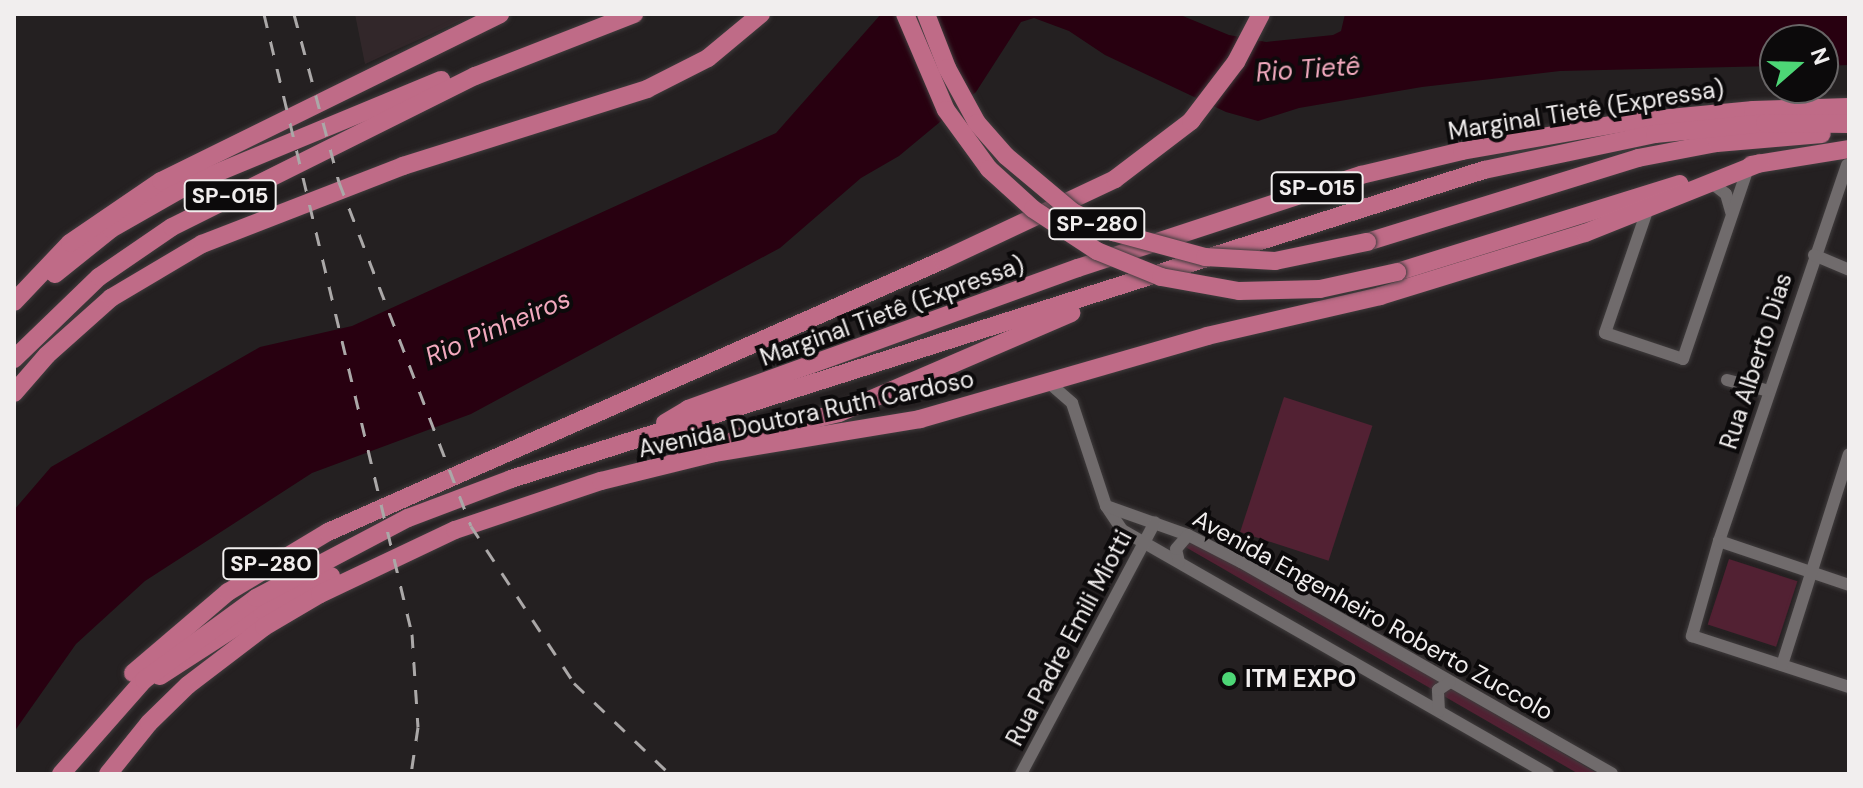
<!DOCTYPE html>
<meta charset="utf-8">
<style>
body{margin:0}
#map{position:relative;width:1863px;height:788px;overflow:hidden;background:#242021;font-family:"DM Sans",sans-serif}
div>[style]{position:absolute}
.built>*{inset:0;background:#32272a}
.green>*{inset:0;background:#522133;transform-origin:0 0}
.water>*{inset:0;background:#280010}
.roads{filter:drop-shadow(0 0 2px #403c3d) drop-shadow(0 0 2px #403c3d)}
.minor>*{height:12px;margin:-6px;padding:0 6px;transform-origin:6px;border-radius:6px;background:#706b6c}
.highway>*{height:18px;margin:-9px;padding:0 9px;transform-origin:9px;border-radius:9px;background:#bf6b87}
.rail>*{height:3px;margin-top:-1.5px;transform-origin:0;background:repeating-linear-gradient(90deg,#aba8a8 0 14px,transparent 0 28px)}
.bridges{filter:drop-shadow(0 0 2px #403c3d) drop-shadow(0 0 2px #403c3d)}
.highway-bridge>*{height:18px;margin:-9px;padding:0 9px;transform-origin:9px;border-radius:9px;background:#bf6b87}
.dots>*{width:22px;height:22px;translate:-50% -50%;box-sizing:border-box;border:4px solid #0c0a0b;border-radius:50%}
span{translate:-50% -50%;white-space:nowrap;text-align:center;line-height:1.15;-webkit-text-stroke:8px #0c0a0b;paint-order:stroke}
.shield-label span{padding:2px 6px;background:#0c0a0b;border:2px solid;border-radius:6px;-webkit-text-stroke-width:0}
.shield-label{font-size:22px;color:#f1eeee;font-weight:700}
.street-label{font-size:24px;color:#f1eeee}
.poi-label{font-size:24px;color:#f1eeee;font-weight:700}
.left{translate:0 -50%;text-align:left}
.water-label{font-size:26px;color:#f1a9be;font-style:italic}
.frame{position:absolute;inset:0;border:16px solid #f1eeee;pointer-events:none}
.north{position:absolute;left:1759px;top:24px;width:80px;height:80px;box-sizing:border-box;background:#0c0a0b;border:2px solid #686566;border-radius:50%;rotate:70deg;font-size:22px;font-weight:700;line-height:32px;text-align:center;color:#f1eeee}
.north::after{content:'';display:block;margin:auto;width:28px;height:36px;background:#4dd676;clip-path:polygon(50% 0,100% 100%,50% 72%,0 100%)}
</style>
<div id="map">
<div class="built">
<div style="clip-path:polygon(355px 14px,475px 14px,365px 64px)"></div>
</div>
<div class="green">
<div style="left:1284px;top:397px;width:93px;height:142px;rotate:18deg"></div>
<div style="left:1190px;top:538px;width:477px;height:10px;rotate:30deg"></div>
<div style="left:1729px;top:559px;width:72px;height:69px;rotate:18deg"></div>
</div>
<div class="water">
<div style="clip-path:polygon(881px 14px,1178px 14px,1229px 35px,1266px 42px,1333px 35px,1341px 31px,1345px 14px,1849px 14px,1849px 65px,1823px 66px,1823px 40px,1775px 40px,1775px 66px,1560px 71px,1422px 87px,1299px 108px,1258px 121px,1226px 112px,1105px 55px,1069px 31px,1034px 18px,1021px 22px,976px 92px,899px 156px,861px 178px,780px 248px,471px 414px,312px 473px,145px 581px,76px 644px,14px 732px,14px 510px,51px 467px,260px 347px,352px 326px,776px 133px)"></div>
</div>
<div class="roads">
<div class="minor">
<div style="left:1847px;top:165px;width:397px;rotate:108.8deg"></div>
<div style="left:1719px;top:541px;width:99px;rotate:105.9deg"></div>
<div style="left:1692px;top:636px;width:165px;rotate:18deg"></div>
<div style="left:1713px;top:184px;width:16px;rotate:38deg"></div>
<div style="left:1726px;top:194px;width:19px;rotate:74deg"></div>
<div style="left:1648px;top:208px;width:132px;rotate:109deg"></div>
<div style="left:1605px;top:333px;width:82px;rotate:18.4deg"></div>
<div style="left:1683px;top:359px;width:199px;rotate:-71.2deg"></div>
<div style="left:1814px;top:255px;width:38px;rotate:23deg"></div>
<div style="left:1727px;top:380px;width:43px;rotate:14.7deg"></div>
<div style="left:1048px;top:382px;width:32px;rotate:41deg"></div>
<div style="left:1072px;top:403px;width:108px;rotate:71.7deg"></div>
<div style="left:1106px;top:506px;width:29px;rotate:56deg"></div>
<div style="left:1122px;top:530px;width:491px;rotate:29.8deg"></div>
<div style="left:1106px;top:506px;width:87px;rotate:19.5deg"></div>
<div style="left:1188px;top:535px;width:59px;rotate:27deg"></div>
<div style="left:1241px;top:562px;width:427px;rotate:29.7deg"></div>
<div style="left:1719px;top:541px;width:137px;rotate:18.7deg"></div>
<div style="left:1179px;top:562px;width:13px;rotate:-103deg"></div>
<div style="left:1176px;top:549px;width:18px;rotate:-49deg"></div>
<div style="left:1782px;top:665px;width:221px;rotate:-72.4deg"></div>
<div style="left:1439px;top:711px;width:21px;rotate:-93deg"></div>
<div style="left:1438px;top:690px;width:14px;rotate:-34deg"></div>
<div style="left:1021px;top:774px;width:285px;rotate:-62deg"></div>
</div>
<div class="highway">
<div style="left:1751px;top:165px;width:99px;rotate:-9.3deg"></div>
<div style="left:1367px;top:242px;width:284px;rotate:-17.2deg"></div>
<div style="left:1638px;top:158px;width:80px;rotate:-10.8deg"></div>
<div style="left:1717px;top:143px;width:105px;rotate:-4.9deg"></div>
<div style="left:1397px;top:272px;width:296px;rotate:-17.3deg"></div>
<div style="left:55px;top:274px;width:72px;rotate:-38.8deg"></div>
<div style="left:111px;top:229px;width:91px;rotate:-29.7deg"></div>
<div style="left:190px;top:184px;width:272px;rotate:-22.5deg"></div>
<div style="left:14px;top:302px;width:81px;rotate:-46.5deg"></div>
<div style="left:70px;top:243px;width:110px;rotate:-34.3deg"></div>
<div style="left:161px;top:181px;width:378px;rotate:-26.2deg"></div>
<div style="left:14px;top:359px;width:118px;rotate:-44deg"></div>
<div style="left:99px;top:277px;width:88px;rotate:-34.4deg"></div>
<div style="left:172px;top:227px;width:339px;rotate:-26.5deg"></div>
<div style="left:475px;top:76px;width:171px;rotate:-21.3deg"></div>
<div style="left:14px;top:393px;width:50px;rotate:-49deg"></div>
<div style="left:47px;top:355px;width:86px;rotate:-41.7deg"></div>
<div style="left:111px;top:298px;width:106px;rotate:-30.7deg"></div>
<div style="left:202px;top:244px;width:216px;rotate:-21.2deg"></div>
<div style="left:403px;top:166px;width:256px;rotate:-17.5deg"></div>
<div style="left:647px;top:89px;width:68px;rotate:-26.9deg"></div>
<div style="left:708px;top:58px;width:69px;rotate:-39.7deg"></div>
<div style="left:665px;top:423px;width:27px;rotate:-31deg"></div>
<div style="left:688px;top:409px;width:415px;rotate:-19.9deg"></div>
<div style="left:1078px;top:268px;width:298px;rotate:-18.2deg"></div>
<div style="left:1361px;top:175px;width:104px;rotate:-13.4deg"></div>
<div style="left:1462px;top:151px;width:169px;rotate:-9.9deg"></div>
<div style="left:1628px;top:122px;width:126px;rotate:-5.5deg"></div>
<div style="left:1753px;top:110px;width:96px;rotate:-1.8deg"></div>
<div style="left:724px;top:447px;width:18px;rotate:-34deg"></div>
<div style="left:739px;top:437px;width:103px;rotate:-13.5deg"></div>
<div style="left:839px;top:413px;width:253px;rotate:-23.3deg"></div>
<div style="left:133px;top:673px;width:125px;rotate:-40.5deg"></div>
<div style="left:228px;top:592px;width:117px;rotate:-31deg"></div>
<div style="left:328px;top:532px;width:672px;rotate:-23.86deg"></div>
<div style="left:943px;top:260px;width:190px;rotate:-25.2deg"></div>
<div style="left:1115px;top:179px;width:96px;rotate:-37.3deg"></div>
<div style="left:1191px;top:121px;width:74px;rotate:-52.7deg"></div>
<div style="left:1236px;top:62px;width:54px;rotate:-62.5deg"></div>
<div style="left:160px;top:676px;width:121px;rotate:-32.9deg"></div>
<div style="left:262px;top:610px;width:77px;rotate:-26.2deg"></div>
<div style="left:61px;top:774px;width:125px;rotate:-48.6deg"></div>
<div style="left:144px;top:680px;width:139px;rotate:-36.2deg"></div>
<div style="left:256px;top:598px;width:172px;rotate:-27.8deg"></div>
<div style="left:408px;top:518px;width:110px;rotate:-20.7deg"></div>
<div style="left:511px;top:479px;width:1021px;rotate:-17.62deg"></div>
<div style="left:1484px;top:170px;width:175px;rotate:-11.9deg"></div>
<div style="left:1655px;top:134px;width:111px;rotate:-5.7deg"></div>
<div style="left:1765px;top:123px;width:84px;rotate:0.7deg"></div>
<div style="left:108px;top:774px;width:65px;rotate:-51.2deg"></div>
<div style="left:149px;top:723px;width:54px;rotate:-44.3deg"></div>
<div style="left:188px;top:685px;width:96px;rotate:-37.3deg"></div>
<div style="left:264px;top:627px;width:65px;rotate:-30.5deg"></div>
<div style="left:320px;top:594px;width:149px;rotate:-25.4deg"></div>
<div style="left:455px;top:530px;width:154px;rotate:-18.6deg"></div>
<div style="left:601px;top:481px;width:117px;rotate:-13.8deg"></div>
<div style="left:715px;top:453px;width:208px;rotate:-9.4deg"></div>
<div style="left:920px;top:419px;width:299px;rotate:-16.1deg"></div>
<div style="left:1207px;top:336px;width:178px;rotate:-13deg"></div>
<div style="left:1380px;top:296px;width:214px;rotate:-17.1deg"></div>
<div style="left:1585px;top:233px;width:188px;rotate:-21.8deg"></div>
</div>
</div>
<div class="rail">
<div style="left:264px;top:14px;width:637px;rotate:76.57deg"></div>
<div style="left:412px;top:634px;width:93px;rotate:86.3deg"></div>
<div style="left:418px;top:727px;width:48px;rotate:98.5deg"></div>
<div style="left:294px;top:14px;width:174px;rotate:75deg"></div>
<div style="left:339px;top:182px;width:368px;rotate:69deg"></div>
<div style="left:471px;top:526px;width:188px;rotate:56.7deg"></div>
<div style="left:574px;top:683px;width:132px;rotate:43.5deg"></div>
</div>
<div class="bridges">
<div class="highway-bridge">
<div style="left:905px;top:14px;width:104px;rotate:66.9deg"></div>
<div style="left:946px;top:110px;width:73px;rotate:53.9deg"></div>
<div style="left:989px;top:169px;width:59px;rotate:42.3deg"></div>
<div style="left:1033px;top:209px;width:77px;rotate:33.3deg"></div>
<div style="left:1097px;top:251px;width:69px;rotate:22.1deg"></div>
<div style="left:1161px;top:277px;width:79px;rotate:10.2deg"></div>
<div style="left:1239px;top:291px;width:81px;rotate:-1.4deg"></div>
<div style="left:1320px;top:289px;width:79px;rotate:-12.4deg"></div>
<div style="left:926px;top:14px;width:58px;rotate:68.7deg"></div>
<div style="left:947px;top:68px;width:63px;rotate:61.4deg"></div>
<div style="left:977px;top:123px;width:44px;rotate:48.7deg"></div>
<div style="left:1006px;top:156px;width:87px;rotate:39.9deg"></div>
<div style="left:1073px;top:212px;width:45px;rotate:26.6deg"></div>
<div style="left:1113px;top:232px;width:95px;rotate:15.2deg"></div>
<div style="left:1205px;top:257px;width:70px;rotate:3.3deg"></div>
<div style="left:1275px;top:261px;width:94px;rotate:-11.7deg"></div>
</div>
</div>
<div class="dots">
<div style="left:1229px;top:679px;background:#4dd676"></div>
</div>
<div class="shield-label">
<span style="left:1317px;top:188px">SP-015</span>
<span style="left:230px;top:196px">SP-015</span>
<span style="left:1097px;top:224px">SP-280</span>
<span style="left:271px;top:564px">SP-280</span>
</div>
<div class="street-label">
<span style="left:1586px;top:110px;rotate:-9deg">Marginal Tietê (Expressa)</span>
<span style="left:892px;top:311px;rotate:-20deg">Marginal Tietê (Expressa)</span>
<span style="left:1756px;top:361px;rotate:-72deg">Rua Alberto Dias</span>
<span style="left:806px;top:414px;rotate:-12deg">Avenida Doutora Ruth Cardoso</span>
<span style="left:1373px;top:615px;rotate:29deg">Avenida Engenheiro Roberto Zuccolo</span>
<span style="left:1069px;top:638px;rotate:-62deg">Rua Padre Emili Miotti</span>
</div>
<div class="poi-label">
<span class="left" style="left:1245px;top:679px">ITM EXPO</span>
</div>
<div class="water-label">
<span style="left:1308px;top:70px;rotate:-4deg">Rio Tietê</span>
<span style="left:498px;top:328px;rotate:-23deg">Rio Pinheiros</span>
</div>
<div class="frame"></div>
<div class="north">N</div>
</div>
